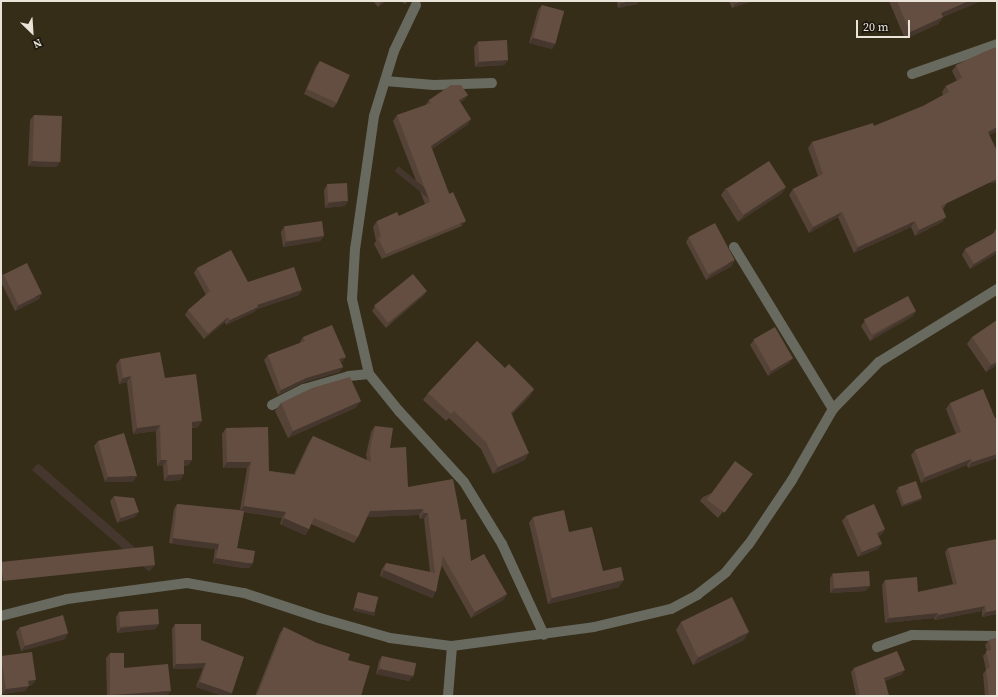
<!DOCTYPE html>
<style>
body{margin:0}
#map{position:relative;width:998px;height:697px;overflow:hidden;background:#362d19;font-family:"Source Serif 4",serif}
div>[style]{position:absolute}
.minor>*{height:10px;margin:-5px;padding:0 5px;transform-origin:5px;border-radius:5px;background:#686a60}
.wall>*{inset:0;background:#554338}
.shaded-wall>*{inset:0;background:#45372e;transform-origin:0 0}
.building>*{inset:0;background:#634e41;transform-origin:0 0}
span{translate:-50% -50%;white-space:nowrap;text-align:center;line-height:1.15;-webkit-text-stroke:3.5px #1a160d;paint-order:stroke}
.frame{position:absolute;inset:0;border:2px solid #eae4d8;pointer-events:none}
.north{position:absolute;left:12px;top:12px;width:40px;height:40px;-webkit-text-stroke:3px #1a160d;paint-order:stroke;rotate:155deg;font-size:11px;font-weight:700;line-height:16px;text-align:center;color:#eae4d8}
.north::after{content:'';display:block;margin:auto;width:14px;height:18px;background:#eae4d8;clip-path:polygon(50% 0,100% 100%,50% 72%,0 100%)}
.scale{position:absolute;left:856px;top:20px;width:54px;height:18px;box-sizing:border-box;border:2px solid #eae4d8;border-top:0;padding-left:5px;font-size:12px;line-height:14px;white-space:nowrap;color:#eae4d8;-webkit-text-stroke:3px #1a160d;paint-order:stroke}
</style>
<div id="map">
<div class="minor">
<div style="left:416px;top:5px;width:51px;rotate:115.6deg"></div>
<div style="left:394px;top:51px;width:68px;rotate:107.1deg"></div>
<div style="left:374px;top:116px;width:134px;rotate:98.1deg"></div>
<div style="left:355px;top:249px;width:50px;rotate:93.4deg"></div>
<div style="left:352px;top:299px;width:77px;rotate:77.2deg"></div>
<div style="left:369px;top:374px;width:48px;rotate:51deg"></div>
<div style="left:399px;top:411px;width:96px;rotate:47.5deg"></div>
<div style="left:464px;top:482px;width:73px;rotate:58.5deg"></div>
<div style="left:502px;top:544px;width:100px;rotate:65.2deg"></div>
<div style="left:912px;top:74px;width:90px;rotate:-19.4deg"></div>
<div style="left:385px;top:81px;width:49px;rotate:4.7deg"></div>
<div style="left:434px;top:85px;width:58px;rotate:-2deg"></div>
<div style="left:734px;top:247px;width:190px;rotate:58.6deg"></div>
<div style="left:272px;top:405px;width:36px;rotate:-27deg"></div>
<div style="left:304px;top:389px;width:47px;rotate:-16.1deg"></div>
<div style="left:349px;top:376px;width:20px;rotate:-6deg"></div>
<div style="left:1px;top:616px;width:68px;rotate:-14.4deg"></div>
<div style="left:67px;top:599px;width:121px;rotate:-7.6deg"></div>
<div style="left:187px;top:583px;width:58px;rotate:10deg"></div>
<div style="left:244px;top:593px;width:80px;rotate:18.2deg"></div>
<div style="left:320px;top:618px;width:73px;rotate:15.9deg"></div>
<div style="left:390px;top:638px;width:63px;rotate:7.4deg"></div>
<div style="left:452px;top:646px;width:143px;rotate:-7.6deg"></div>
<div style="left:594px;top:627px;width:79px;rotate:-13.2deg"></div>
<div style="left:671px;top:609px;width:30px;rotate:-28deg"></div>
<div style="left:697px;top:595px;width:37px;rotate:-38deg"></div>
<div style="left:726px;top:572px;width:36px;rotate:-51deg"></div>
<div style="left:749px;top:544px;width:77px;rotate:-56.1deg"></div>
<div style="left:792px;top:480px;width:82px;rotate:-60deg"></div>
<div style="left:833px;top:409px;width:66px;rotate:-45.6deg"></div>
<div style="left:879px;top:362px;width:139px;rotate:-31.7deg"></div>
<div style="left:877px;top:647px;width:37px;rotate:-19deg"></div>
<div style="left:912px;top:635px;width:85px;rotate:0.7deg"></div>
<div style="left:448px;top:696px;width:50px;rotate:-85.4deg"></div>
</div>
<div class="wall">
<div style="clip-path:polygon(373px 1px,385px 1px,378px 7px)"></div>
<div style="clip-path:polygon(401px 1px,408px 1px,405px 4px)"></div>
<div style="clip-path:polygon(617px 1px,639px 1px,637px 4px,618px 8px)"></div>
<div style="clip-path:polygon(729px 1px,752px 1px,732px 8px)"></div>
<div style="clip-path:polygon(889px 1px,981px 1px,943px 17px,938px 24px,905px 39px)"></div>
<div style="clip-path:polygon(542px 5px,555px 44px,552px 49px,529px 43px,538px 10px)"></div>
<div style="clip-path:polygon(478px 42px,508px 60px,504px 65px,475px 67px,474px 47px)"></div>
<div style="clip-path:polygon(997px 47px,997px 131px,989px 135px,943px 209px,946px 217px,942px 222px,915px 236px,911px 227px,854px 253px,838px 217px,809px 233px,789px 195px,793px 189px,818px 176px,808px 148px,812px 142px,874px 126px,923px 106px,943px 95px,942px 92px,946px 86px,957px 81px,952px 71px,956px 65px)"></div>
<div style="clip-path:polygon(320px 61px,337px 103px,333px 108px,304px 94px,316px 66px)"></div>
<div style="clip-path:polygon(468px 95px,464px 100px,460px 102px,471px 119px,467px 125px,432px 149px,462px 226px,382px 259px,374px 244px,376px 241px,373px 227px,377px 221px,399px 216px,425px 204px,393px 121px,397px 115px,425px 106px,429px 100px)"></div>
<div style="clip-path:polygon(34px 115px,57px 167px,28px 166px,30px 120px)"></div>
<div style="clip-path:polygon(327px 185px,345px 206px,325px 208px,324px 190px)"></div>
<div style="clip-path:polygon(786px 187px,781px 194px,738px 222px,721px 195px,726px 188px)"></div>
<div style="clip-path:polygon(284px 227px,324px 236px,320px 241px,283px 247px,281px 232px)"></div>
<div style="clip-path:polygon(997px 229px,997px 253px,970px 269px,962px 255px,965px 249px,992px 235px,995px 230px)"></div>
<div style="clip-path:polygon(689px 237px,732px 266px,706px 280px,686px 242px)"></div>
<div style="clip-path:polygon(197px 268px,248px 282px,299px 295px,257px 309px,254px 312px,226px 325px,225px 322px,204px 339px,185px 315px,188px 310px,206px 295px,194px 273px)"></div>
<div style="clip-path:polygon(3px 274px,39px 299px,15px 311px,1px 282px,1px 277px)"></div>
<div style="clip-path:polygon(427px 291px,423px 296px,386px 328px,372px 311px,375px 306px)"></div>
<div style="clip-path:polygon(916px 311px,913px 316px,870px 341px,861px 326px,865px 321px)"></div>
<div style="clip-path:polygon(303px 337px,346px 357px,342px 362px,341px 362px,343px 367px,339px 372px,302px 383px,278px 395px,264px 360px,268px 355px,300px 343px,300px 342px)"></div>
<div style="clip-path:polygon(972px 337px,997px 365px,986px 372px,967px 344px)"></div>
<div style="clip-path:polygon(754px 340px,793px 358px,789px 363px,768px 376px,750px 345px)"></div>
<div style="clip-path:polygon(120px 359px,165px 378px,198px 427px,192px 428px,192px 460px,188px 465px,184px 466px,184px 474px,180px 480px,164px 481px,163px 466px,157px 466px,156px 431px,133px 434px,127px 382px,119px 384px,116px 365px)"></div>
<div style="clip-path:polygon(505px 368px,534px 389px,530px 396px,512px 414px,525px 460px,493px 474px,481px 449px,449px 418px,446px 421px,423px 400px,428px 393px)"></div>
<div style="clip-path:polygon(361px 401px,355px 408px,288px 438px,275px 411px,281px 403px)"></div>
<div style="clip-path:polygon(950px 403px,995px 418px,997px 418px,997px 458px,968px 468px,967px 465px,921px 483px,911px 455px,915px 450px,956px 434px,946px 409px)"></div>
<div style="clip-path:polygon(375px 426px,390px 448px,408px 487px,461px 520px,471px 561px,507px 594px,503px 600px,471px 618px,442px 566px,432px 598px,380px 576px,382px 569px,386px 563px,430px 572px,424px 519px,420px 519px,419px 515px,367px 517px,358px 537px,354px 543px,311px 524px,309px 529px,305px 535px,280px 524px,282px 518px,244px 512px,237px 548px,253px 563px,249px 568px,243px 568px,213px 563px,215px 549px,169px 543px,174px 509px,177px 504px,240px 510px,247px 468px,223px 468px,222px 434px,226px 428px,269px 471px,294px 474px,309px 442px,313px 436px,367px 460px,366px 455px,371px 432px)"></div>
<div style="clip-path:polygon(98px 441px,133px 482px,105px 482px,94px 446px)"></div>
<div style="clip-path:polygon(753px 474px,718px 518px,700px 501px,703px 497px)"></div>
<div style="clip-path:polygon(898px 488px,921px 500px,902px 507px,896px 491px)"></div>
<div style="clip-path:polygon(114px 496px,135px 517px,117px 523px,110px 501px)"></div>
<div style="clip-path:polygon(846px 516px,885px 529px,882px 534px,878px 536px,878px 549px,858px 557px,842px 521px)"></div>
<div style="clip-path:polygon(533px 517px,603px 571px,619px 587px,548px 604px,529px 523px)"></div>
<div style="clip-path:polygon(948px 548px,997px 614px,982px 617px,982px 611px,935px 620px,934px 618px,885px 623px,882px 585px,885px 580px,918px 592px,953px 584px,945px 552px)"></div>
<div style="clip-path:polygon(833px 573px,866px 591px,830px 593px,830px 578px)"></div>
<div style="clip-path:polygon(358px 592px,373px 615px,353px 610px,357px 595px)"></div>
<div style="clip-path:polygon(119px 612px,159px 624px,155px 629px,117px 633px,116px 617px)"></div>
<div style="clip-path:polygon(681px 622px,744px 640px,693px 665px,676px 630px)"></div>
<div style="clip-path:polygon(175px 624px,201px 640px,232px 693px,230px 696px,223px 696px,196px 687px,203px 668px,173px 669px,172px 629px)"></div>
<div style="clip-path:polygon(20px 627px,65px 639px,21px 651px,16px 632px)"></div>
<div style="clip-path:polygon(284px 627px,348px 660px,361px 696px,255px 696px,280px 633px)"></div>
<div style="clip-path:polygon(997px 638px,997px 696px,985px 696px,983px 674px,986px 670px,983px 656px,987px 651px,985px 645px,989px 640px)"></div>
<div style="clip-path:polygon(110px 653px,124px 668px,167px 696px,107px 696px,106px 658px)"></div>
<div style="clip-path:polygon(1px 656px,32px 685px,28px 686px,25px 691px,2px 694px,1px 687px)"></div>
<div style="clip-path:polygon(382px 656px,413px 676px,409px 681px,376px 674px,379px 661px)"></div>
<div style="clip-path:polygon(854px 668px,902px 674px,885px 681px,889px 696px,856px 696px,851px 672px)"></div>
</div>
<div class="shaded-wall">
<div style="clip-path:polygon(382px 1px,385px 1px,378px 7px)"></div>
<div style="clip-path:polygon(630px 1px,639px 1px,637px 4px,618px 8px,621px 3px)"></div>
<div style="clip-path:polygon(742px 1px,752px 1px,732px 8px,736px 3px)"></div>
<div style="clip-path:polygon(969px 1px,981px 1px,936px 20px,941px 13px)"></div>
<div style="clip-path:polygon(943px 17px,938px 24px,905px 39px,910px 32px)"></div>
<div style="clip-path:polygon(533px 38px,555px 44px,552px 49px,529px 43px)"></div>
<div style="clip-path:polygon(508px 60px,504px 65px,475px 67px,479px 62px)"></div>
<div style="clip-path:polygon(468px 95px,464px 100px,455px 106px,459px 100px)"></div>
<div style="clip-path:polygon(471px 119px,467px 125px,427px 152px,431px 146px)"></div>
<div style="clip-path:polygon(997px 127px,997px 131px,984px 138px,988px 132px)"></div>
<div style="clip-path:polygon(32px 161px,60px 162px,57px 167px,28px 166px)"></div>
<div style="left:997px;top:179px;width:4px;height:62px;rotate:90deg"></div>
<div style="clip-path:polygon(786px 187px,781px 194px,738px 222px,744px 215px)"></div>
<div style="clip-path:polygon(348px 201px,345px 206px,325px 208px,329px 203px)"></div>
<div style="clip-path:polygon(842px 212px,838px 217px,809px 233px,813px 227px)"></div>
<div style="clip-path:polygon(946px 217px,942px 222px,915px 236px,919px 230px)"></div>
<div style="left:466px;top:221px;width:6px;height:87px;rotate:129deg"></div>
<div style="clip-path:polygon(915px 221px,911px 227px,854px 253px,858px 247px)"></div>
<div style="clip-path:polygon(324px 236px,320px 241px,283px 247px,286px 242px)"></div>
<div style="clip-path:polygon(997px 250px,997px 253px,970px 269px,974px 264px)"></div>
<div style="clip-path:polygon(735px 260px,732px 266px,706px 280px,710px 275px)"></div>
<div style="clip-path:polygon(302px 290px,299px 295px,257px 309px,254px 312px,226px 325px,230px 320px,257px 305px)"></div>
<div style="clip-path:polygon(427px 291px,423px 296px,386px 328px,390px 323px)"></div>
<div style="clip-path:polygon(42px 294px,39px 299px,15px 311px,18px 306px)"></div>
<div style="clip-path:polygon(916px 311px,913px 316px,870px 341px,874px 336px)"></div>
<div style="clip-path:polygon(228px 317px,225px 322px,204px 339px,208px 334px)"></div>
<div style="clip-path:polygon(346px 357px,342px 362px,336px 364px,339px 359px)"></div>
<div style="clip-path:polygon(793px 358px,789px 363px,768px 376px,771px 371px)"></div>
<div style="clip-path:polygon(997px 362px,997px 365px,986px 372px,991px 365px)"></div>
<div style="clip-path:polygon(343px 367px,339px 372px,302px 383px,278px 395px,281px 390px,306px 378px)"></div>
<div style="clip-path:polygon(131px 376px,127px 382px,119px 384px,123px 378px)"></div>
<div style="clip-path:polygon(534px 389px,530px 396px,506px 420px,511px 413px)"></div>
<div style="clip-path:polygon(361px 401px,355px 408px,288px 438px,293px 431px)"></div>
<div style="clip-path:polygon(202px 421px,198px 427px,188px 428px,192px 422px)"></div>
<div style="clip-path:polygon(160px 425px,156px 431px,133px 434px,137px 428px)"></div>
<div style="clip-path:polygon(529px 453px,525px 460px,493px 474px,498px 467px)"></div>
<div style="clip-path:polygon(997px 454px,997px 458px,968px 468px,972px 462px)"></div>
<div style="clip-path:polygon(971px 459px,967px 465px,921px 483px,925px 477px)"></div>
<div style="clip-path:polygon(161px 460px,167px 460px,163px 466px,157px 466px)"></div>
<div style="clip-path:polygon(184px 460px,192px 460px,188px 465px,180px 466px)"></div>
<div style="clip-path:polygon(227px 462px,251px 462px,247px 468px,223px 468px)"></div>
<div style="clip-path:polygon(184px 474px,180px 480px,164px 481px,168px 475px)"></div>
<div style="clip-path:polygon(137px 476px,133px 482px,105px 482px,108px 477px)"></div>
<div style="clip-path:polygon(922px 498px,921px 500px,902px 507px,904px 504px)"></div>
<div style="clip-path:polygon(244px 506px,286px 512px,282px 518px,240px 511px)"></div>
<div style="clip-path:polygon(423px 509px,419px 515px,366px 517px,370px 511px)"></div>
<div style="clip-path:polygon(139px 512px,135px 517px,117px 523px,121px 518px)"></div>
<div style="clip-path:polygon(424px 513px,428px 513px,424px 519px,420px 519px)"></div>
<div style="left:284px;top:518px;width:27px;height:7px;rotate:24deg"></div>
<div style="clip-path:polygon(885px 529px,882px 534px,873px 538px,877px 533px)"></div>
<div style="left:173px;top:538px;width:46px;height:6px;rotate:7deg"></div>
<div style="clip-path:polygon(882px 544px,878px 549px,858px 557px,862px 552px)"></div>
<div style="clip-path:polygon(216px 558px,253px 563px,249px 568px,243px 568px,213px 563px)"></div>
<div style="left:155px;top:565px;width:9px;height:155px;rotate:131deg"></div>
<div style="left:384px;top:570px;width:56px;height:7px;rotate:23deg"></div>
<div style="clip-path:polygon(624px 580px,619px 587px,548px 604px,552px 598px)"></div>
<div style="clip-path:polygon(870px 586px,866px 591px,830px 593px,834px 588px)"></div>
<div style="clip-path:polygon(507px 594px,503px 600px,471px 618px,475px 612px)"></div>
<div style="clip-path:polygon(985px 606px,982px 611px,935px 620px,938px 615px)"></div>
<div style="left:355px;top:608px;width:21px;height:3px;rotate:14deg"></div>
<div style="clip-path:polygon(997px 610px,997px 614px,982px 617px,986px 612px)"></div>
<div style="clip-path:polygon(938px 613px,934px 618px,885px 623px,889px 618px)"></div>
<div style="clip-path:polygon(159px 624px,155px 629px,117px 633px,121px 628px)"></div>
<div style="clip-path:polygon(749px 632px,744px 640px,693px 665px,698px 658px)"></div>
<div style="clip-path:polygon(68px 633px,65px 639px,21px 651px,25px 646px)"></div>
<div style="clip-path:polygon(206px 663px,203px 668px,173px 669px,176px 664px)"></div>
<div style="clip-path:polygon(380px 669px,413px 676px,409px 681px,376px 674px)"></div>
<div style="clip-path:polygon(905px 670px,902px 674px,881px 682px,884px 678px)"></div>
<div style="clip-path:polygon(36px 680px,32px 685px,24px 686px,28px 681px)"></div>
<div style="clip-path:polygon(200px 682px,232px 693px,230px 696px,223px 696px,196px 687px)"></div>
<div style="clip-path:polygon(29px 686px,25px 691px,2px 694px,6px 689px)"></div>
<div style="clip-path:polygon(171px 691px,167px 696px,110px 696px,110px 695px)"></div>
</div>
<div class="building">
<div style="clip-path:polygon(621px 1px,630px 1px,621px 3px)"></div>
<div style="clip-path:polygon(735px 1px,742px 1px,736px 3px)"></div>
<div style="clip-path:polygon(897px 1px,969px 1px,941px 13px,943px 17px,910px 32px)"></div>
<div style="left:542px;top:5px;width:23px;height:34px;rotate:15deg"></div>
<div style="left:507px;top:40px;width:20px;height:29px;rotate:87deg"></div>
<div style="clip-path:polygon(997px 47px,997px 127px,988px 132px,997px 151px,997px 179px,941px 206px,946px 217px,919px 230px,915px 221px,858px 247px,842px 212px,813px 227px,793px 189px,823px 174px,812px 142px,873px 123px,874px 126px,923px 106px,949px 92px,946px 86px,962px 78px,956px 65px,986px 51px)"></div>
<div style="left:320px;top:61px;width:33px;height:31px;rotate:25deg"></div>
<div style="clip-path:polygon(451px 85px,461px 85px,468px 95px,459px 100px,471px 119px,431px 146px,449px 194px,453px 192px,466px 221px,386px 254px,378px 238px,381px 237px,377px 221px,397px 212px,399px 216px,430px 202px,397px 115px,431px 103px,429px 100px)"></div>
<div style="left:34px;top:115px;width:28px;height:46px;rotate:2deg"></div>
<div style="left:769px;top:161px;width:31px;height:51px;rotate:57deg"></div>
<div style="left:347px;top:183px;width:18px;height:20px;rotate:87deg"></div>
<div style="left:322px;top:221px;width:15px;height:38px;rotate:82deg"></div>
<div style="left:715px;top:223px;width:42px;height:30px;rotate:62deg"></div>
<div style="clip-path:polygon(997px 229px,997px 250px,974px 264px,965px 249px,996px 232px,995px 230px)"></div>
<div style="clip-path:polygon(231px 250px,248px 282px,294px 267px,302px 290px,257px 305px,258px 307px,230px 320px,228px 317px,208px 334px,188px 310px,210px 291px,197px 268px)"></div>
<div style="left:27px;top:263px;width:34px;height:26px;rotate:64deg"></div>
<div style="left:413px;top:274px;width:22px;height:50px;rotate:51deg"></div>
<div style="left:908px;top:296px;width:17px;height:50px;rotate:62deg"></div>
<div style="clip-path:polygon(997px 320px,997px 362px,991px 365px,972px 337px)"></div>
<div style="clip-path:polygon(332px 325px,346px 357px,339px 359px,343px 367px,306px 378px,281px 390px,268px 355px,305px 341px,303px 337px)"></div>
<div style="left:775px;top:327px;width:36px;height:25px;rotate:60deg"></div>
<div style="clip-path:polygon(477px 341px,505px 368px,509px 364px,534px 389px,511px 413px,529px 453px,498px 467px,486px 442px,454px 411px,451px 414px,428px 393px)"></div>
<div style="clip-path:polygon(160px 352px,165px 378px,196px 374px,202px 421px,192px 422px,192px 460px,184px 460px,184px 474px,168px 475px,167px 460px,161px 460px,160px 425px,137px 428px,131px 376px,123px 378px,120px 359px)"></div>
<div style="clip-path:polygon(350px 377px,361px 401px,293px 431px,281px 403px,312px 388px)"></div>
<div style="clip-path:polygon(983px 389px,995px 418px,997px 418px,997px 454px,972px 462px,971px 459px,925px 477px,915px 450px,961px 432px,950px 403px)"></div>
<div style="clip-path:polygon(375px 426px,393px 428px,390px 448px,406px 447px,408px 487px,453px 479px,461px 520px,466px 519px,471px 561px,484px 554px,507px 594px,475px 612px,443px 556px,436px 592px,384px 570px,386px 563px,435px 573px,428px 513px,424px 513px,423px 509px,370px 511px,358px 537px,314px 518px,309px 529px,284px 518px,286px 512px,244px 506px,251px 462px,227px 462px,226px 428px,268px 427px,269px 471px,295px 475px,313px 436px,371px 462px,370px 449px)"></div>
<div style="clip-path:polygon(124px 433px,137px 476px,108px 477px,98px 441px)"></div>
<div style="left:735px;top:461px;width:22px;height:48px;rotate:36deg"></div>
<div style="left:916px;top:481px;width:18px;height:19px;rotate:71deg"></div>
<div style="clip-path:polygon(114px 496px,134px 498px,139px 512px,121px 518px)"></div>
<div style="clip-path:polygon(177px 504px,244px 511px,237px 548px,255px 551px,253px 563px,247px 563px,216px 558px,219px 544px,173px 538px)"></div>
<div style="clip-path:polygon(874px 504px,885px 529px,877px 533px,882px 544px,862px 552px,846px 516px)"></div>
<div style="clip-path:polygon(564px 510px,569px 532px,592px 527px,603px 571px,621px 567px,624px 580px,552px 598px,533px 517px)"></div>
<div style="clip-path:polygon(997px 539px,997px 610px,986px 612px,985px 606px,938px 615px,938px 613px,889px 618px,885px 580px,917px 577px,918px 592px,957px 584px,948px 548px)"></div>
<div style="left:153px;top:546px;width:19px;height:153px;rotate:84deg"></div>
<div style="left:869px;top:571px;width:15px;height:36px;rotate:86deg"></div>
<div style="left:358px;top:592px;width:21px;height:16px;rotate:14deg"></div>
<div style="left:732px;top:597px;width:39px;height:57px;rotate:64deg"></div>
<div style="left:158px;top:609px;width:15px;height:39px;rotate:86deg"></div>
<div style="left:63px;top:615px;width:19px;height:45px;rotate:74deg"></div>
<div style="clip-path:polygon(175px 624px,201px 624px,201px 640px,244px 657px,232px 693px,200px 682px,206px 663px,176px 664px)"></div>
<div style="clip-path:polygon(284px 627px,317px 643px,350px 654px,348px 660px,370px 666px,361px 696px,257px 696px)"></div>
<div style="clip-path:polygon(997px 638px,997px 696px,989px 696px,986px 669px,990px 668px,986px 651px,991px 650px,989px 640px)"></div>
<div style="clip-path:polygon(897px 651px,905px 670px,884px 678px,889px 696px,860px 696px,854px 668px)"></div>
<div style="clip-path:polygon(32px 652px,36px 680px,28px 681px,29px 686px,6px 689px,1px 656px)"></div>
<div style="clip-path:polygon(110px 653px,124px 653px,124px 668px,168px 664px,171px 691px,110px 695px)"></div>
<div style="left:382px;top:656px;width:35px;height:13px;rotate:12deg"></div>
</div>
<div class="frame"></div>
<div class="north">N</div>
<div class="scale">20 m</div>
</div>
